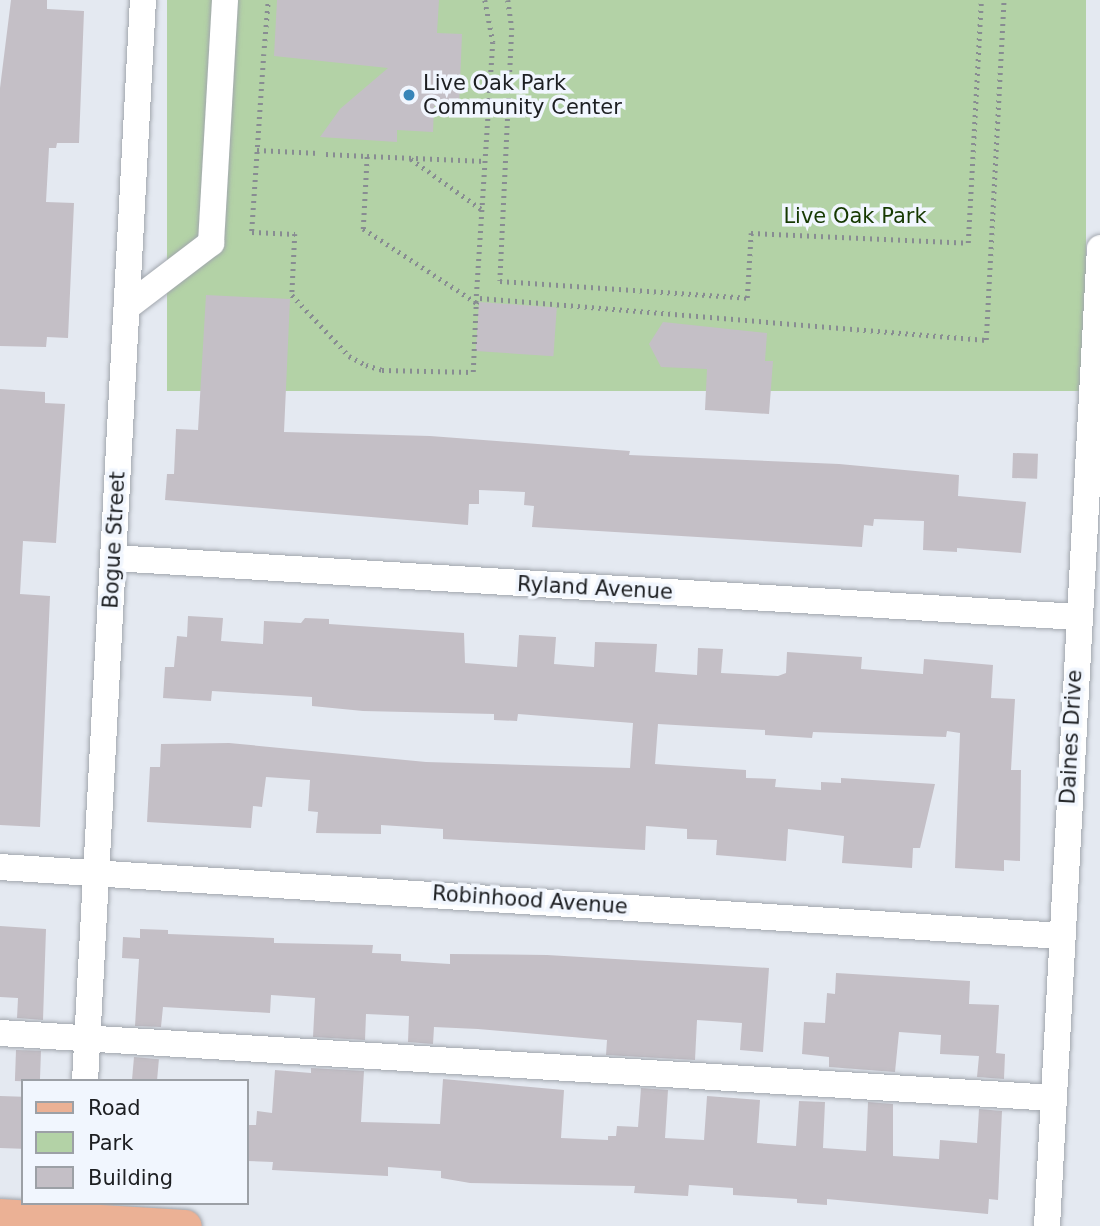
<!DOCTYPE html>
<style>
body{margin:0}
#map{position:relative;width:1100px;height:1226px;overflow:hidden;background:#e4e9f1;font-family:"DejaVu Sans",sans-serif}
div>[style]{position:absolute}
.green>*{inset:0;background:#b3d2a6;transform-origin:0 0}
.building>*{inset:0;background:#c4bfc6;transform-origin:0 0}
.path>*{height:4.5px;margin-top:-2.25px;transform-origin:0;background:repeating-linear-gradient(90deg,#888c92 0 2px,transparent 0 7px)}
.roads{filter:drop-shadow(0 0 2px #a1a6ad) drop-shadow(0 0 2px #a1a6ad)}
.minor>*{height:26px;margin:-13px;padding:0 13px;transform-origin:13px;border-radius:13px;background:#fff}
.major>*{height:33px;margin:-16.5px;padding:0 16.5px;transform-origin:16.5px;border-radius:16.5px;background:#ebb195}
.dots>*{width:19px;height:19px;translate:-50% -50%;box-sizing:border-box;border:4px solid #f1f6fe;border-radius:50%}
span{translate:-50% -50%;white-space:nowrap;text-align:center;line-height:1.15;-webkit-text-stroke:7px #f1f6fe;paint-order:stroke}
.poi-label{font-size:21px;color:#1d1f22}
.left{translate:0 -50%;text-align:left}
.park-label{font-size:21px;color:#163902}
.street-label{font-size:21px;color:#1d1f22}
.legend{position:absolute;left:21px;top:1079px;width:228px;height:126px;box-sizing:border-box;background:#f1f6fe;border:2px solid #9ca0a6;margin:0;padding:9px 12px;list-style:none;font-size:21px;color:#1d1f22}
.legend li{display:flex;align-items:center;gap:14px;height:35px}
.legend b{width:35px;border:2px solid #9ca0a6}
</style>
<div id="map">
<div class="green">
<div style="left:167px;top:0;width:919px;height:391px"></div>
</div>
<div class="building">
<div style="clip-path:polygon(11px 0,47px 0,47px 9px,84px 11px,79px 143px,57px 143px,56px 148px,49px 148px,46px 202px,74px 203px,68px 338px,47px 337px,46px 347px,0 346px,0 88px)"></div>
<div style="clip-path:polygon(277px 0,439px 0,437px 33px,462px 34px,459px 108px,434px 106px,433px 132px,397px 130px,397px 142px,320px 137px,340px 109px,388px 68px,274px 56px)"></div>
<div style="clip-path:polygon(206px 295px,290px 299px,284px 432px,430px 436px,630px 451px,629px 455px,839px 464px,959px 475px,958px 496px,1026px 502px,1021px 553px,957px 548px,957px 552px,923px 550px,924px 521px,874px 519px,873px 526px,864px 525px,862px 547px,532px 527px,534px 506px,524px 505px,525px 492px,479px 490px,479px 504px,469px 504px,468px 525px,165px 500px,167px 474px,174px 474px,176px 429px,198px 430px)"></div>
<div style="left:479px;top:302px;width:78px;height:49px;rotate:4deg"></div>
<div style="clip-path:polygon(663px 322px,767px 333px,765px 361px,773px 361px,769px 414px,705px 410px,707px 369px,661px 367px,649px 344px)"></div>
<div style="clip-path:polygon(0 389px,45px 392px,45px 403px,65px 404px,56px 543px,23px 541px,20px 594px,50px 596px,40px 827px,0 825px)"></div>
<div style="left:1013px;top:453px;width:25px;height:25px;rotate:2deg"></div>
<div style="clip-path:polygon(188px 616px,223px 618px,221px 641px,263px 644px,264px 621px,301px 623px,305px 618px,329px 619px,329px 624px,464px 633px,465px 663px,517px 667px,519px 635px,556px 637px,554px 664px,594px 667px,595px 642px,657px 644px,655px 672px,697px 675px,698px 648px,723px 649px,721px 673px,778px 676px,786px 673px,787px 652px,862px 657px,861px 669px,923px 674px,924px 659px,993px 665px,991px 698px,1015px 699px,1011px 770px,1021px 770px,1020px 861px,1004px 860px,1004px 871px,955px 868px,960px 733px,947px 731px,946px 737px,813px 732px,812px 738px,765px 735px,765px 730px,658px 724px,655px 764px,746px 770px,746px 778px,776px 779px,775px 787px,821px 790px,821px 782px,841px 783px,841px 778px,935px 784px,920px 848px,913px 848px,912px 868px,842px 863px,844px 836px,788px 829px,786px 861px,716px 855px,717px 840px,687px 839px,687px 829px,646px 826px,645px 850px,443px 839px,443px 829px,381px 825px,381px 834px,316px 833px,318px 812px,308px 811px,310px 780px,266px 777px,262px 807px,253px 806px,251px 828px,147px 822px,150px 767px,160px 767px,161px 744px,229px 743px,426px 762px,630px 768px,633px 723px,518px 714px,517px 721px,494px 720px,494px 714px,363px 711px,312px 706px,312px 697px,212px 691px,211px 701px,163px 698px,165px 667px,174px 667px,177px 636px,187px 637px)"></div>
<div style="clip-path:polygon(0 926px,46px 929px,43px 1020px,17px 1018px,18px 998px,0 997px)"></div>
<div style="clip-path:polygon(140px 929px,168px 930px,168px 934px,274px 938px,274px 943px,373px 945px,372px 953px,401px 954px,401px 961px,450px 964px,450px 954px,547px 955px,769px 968px,763px 1052px,740px 1050px,742px 1023px,697px 1020px,695px 1060px,606px 1055px,607px 1040px,478px 1029px,434px 1027px,433px 1044px,408px 1042px,409px 1016px,366px 1014px,365px 1040px,313px 1037px,315px 998px,271px 995px,270px 1013px,163px 1007px,161px 1027px,135px 1026px,139px 959px,122px 958px,123px 937px,140px 938px)"></div>
<div style="clip-path:polygon(836px 973px,970px 981px,969px 1004px,999px 1005px,996px 1053px,1005px 1054px,1004px 1079px,977px 1077px,979px 1056px,940px 1054px,941px 1035px,899px 1032px,895px 1072px,829px 1067px,829px 1057px,802px 1054px,804px 1022px,825px 1023px,827px 993px,835px 994px)"></div>
<div style="left:16px;top:1050px;width:25px;height:31px;rotate:2deg"></div>
<div style="left:134px;top:1057px;width:25px;height:24px;rotate:5deg"></div>
<div style="clip-path:polygon(311px 1068px,364px 1071px,361px 1122px,440px 1124px,443px 1079px,564px 1090px,561px 1138px,608px 1140px,608px 1136px,616px 1136px,617px 1126px,638px 1127px,641px 1088px,668px 1090px,665px 1138px,704px 1140px,707px 1096px,760px 1100px,757px 1143px,796px 1146px,799px 1101px,825px 1102px,823px 1148px,866px 1151px,868px 1102px,893px 1104px,893px 1156px,939px 1159px,940px 1140px,977px 1143px,979px 1109px,1002px 1111px,998px 1200px,989px 1199px,988px 1214px,827px 1199px,827px 1205px,797px 1203px,797px 1199px,733px 1195px,733px 1188px,689px 1185px,688px 1196px,634px 1193px,635px 1186px,470px 1183px,441px 1178px,441px 1171px,388px 1167px,388px 1176px,272px 1170px,273px 1162px,247px 1161px,247px 1125px,256px 1125px,257px 1111px,272px 1113px,275px 1070px,311px 1073px)"></div>
<div style="left:0;top:1096px;width:23px;height:52px;rotate:2deg"></div>
</div>
<div class="path">
<div style="left:485px;top:0;width:43px;rotate:79.2deg"></div>
<div style="left:493px;top:42px;width:262px;rotate:93.7deg"></div>
<div style="left:476px;top:303px;width:6px;rotate:-51deg"></div>
<div style="left:480px;top:298px;width:508px;rotate:4.74deg"></div>
<div style="left:986px;top:340px;width:340px;rotate:-87deg"></div>
<div style="left:508px;top:0;width:28px;rotate:82deg"></div>
<div style="left:512px;top:28px;width:253px;rotate:92.7deg"></div>
<div style="left:500px;top:281px;width:248px;rotate:3.9deg"></div>
<div style="left:747px;top:298px;width:65px;rotate:-86.5deg"></div>
<div style="left:751px;top:233px;width:217px;rotate:2.6deg"></div>
<div style="left:968px;top:243px;width:243px;rotate:-86.9deg"></div>
<div style="left:264px;top:48px;width:48px;rotate:-85.2deg"></div>
<div style="left:264px;top:54px;width:178px;rotate:93.9deg"></div>
<div style="left:252px;top:232px;width:43px;rotate:2.7deg"></div>
<div style="left:295px;top:234px;width:61px;rotate:92.8deg"></div>
<div style="left:292px;top:295px;width:83px;rotate:46.9deg"></div>
<div style="left:349px;top:356px;width:19px;rotate:28deg"></div>
<div style="left:366px;top:365px;width:17px;rotate:17deg"></div>
<div style="left:382px;top:370px;width:91px;rotate:1.3deg"></div>
<div style="left:473px;top:372px;width:69px;rotate:-87.5deg"></div>
<div style="left:476px;top:303px;width:135px;rotate:-146.8deg"></div>
<div style="left:363px;top:229px;width:73px;rotate:-86.9deg"></div>
<div style="left:367px;top:156px;width:118px;rotate:2.4deg"></div>
<div style="left:257px;top:150px;width:62px;rotate:2.8deg"></div>
<div style="left:326px;top:154px;width:41px;rotate:2.8deg"></div>
<div style="left:411px;top:159px;width:86px;rotate:35.5deg"></div>
</div>
<div class="roads">
<div class="minor">
<div style="left:127px;top:307px;width:106px;rotate:-37.3deg"></div>
<div style="left:211px;top:243px;width:243px;rotate:-86.7deg"></div>
<div style="left:113px;top:558px;width:967px;rotate:3.5deg"></div>
<div style="left:0;top:867px;width:1063px;rotate:3.72deg"></div>
<div style="left:0;top:1033px;width:1056px;rotate:3.53deg"></div>
<div style="left:85px;top:1081px;width:1083px;rotate:-86.93deg"></div>
<div style="left:1047px;top:1226px;width:979px;rotate:-86.9deg"></div>
</div>
<div class="major">
<div style="left:0;top:1215px;width:185px;rotate:3.4deg"></div>
</div>
</div>
<div class="dots">
<div style="left:409px;top:95px;background:#3885b8"></div>
</div>
<div class="poi-label">
<span class="left" style="left:423px;top:95px">Live Oak Park<br>Community Center</span>
</div>
<div class="park-label">
<span style="left:855px;top:216px">Live Oak Park</span>
</div>
<div class="street-label">
<span style="left:114px;top:540px;rotate:-87deg">Bogue Street</span>
<span style="left:595px;top:588px;rotate:3deg">Ryland Avenue</span>
<span style="left:1071px;top:737px;rotate:-87deg">Daines Drive</span>
<span style="left:530px;top:900px;rotate:4deg">Robinhood Avenue</span>
</div>
<ul class="legend">
<li><b style="height:9px;background:#ebb195"></b>Road</li>
<li><b style="height:19px;background:#b3d2a6"></b>Park</li>
<li><b style="height:19px;background:#c4bfc6"></b>Building</li>
</ul>
</div>
